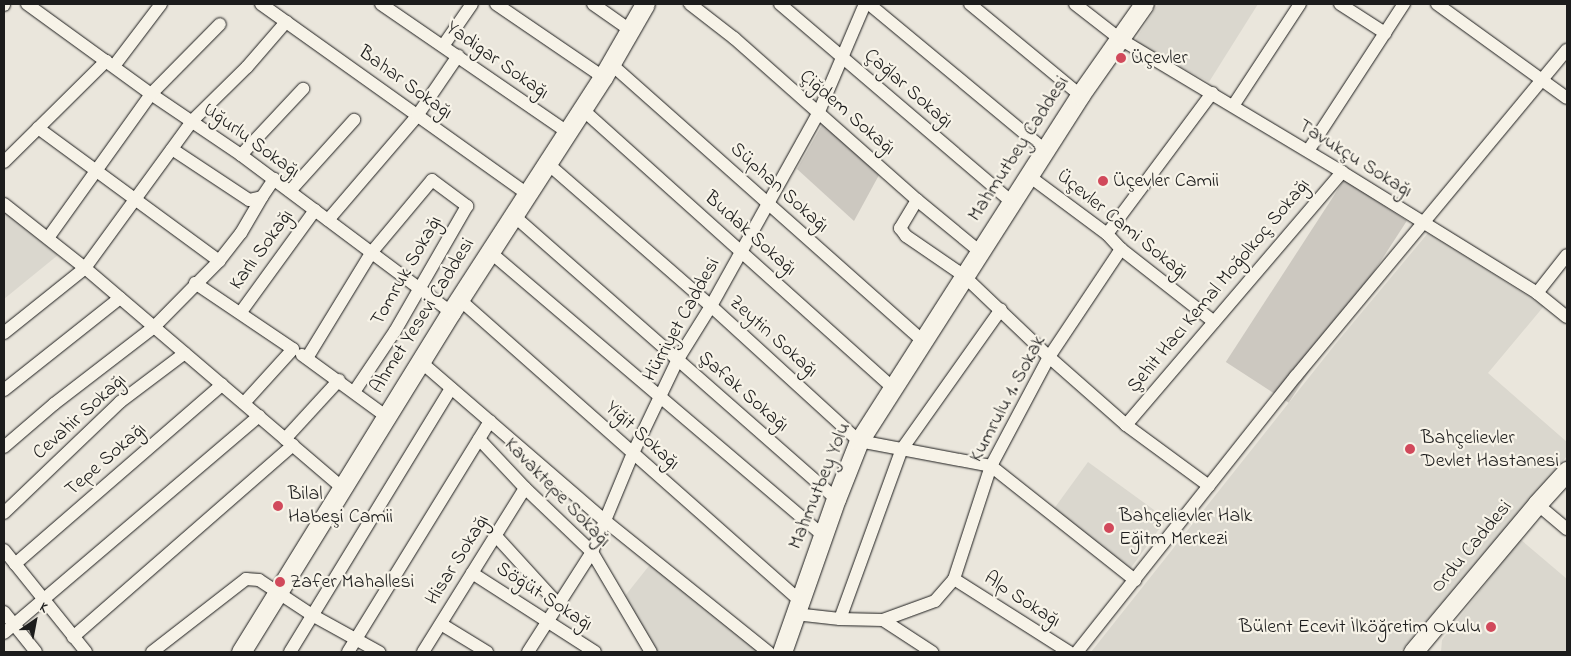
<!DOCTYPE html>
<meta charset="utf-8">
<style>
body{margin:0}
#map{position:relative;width:1571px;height:656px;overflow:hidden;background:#eae6dc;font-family:"Indie Flower",sans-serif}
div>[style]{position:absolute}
.built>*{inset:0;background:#dad7ce;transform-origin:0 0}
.green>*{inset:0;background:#ccc8c0;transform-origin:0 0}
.roads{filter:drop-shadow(0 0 1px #1c1c1c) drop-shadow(0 0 1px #1c1c1c)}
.street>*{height:12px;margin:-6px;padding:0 6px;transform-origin:6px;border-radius:6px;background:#f7f3e8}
.secondary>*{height:19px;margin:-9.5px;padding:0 9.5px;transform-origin:9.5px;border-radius:9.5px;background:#f7f3e8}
.dots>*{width:14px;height:14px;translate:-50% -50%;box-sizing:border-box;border:2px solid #f7f3e8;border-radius:50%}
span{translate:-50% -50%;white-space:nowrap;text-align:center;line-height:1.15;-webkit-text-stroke:4.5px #f7f3e8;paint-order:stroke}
.poi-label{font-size:20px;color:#1c1c1c}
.left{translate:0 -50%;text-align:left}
.right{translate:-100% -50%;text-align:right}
.street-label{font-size:20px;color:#1c1c1c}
.frame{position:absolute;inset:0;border:5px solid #1c1c1c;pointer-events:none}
.north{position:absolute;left:10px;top:596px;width:50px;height:50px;-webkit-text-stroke:4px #f7f3e8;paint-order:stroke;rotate:33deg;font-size:14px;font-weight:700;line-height:20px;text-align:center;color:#1c1c1c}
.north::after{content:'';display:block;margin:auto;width:18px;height:22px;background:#1c1c1c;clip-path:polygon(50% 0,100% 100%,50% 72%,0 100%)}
</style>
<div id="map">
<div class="built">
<div style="clip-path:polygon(1158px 4px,1258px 4px,1209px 82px,1134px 42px)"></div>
<div style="clip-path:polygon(4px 212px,58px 255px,4px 299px)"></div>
<div style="clip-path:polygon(1428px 233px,1544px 306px,1488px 373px,1567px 442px,1567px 456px,1400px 652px,1091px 652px,1337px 342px)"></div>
<div style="left:1088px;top:462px;width:97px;height:61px;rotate:36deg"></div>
<div style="clip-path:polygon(1520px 539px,1567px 579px,1567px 652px,1441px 652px,1442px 640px)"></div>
<div style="clip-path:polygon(652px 562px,764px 652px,653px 652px,625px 596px)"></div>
</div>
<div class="green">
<div style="clip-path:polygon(823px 123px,879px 175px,854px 221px,797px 169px)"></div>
<div style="left:1344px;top:180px;width:75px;height:217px;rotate:33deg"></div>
</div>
<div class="roads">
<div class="street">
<div style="left:27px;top:4px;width:153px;rotate:36deg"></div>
<div style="left:151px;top:94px;width:109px;rotate:34.1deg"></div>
<div style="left:241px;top:155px;width:262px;rotate:36.8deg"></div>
<div style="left:261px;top:4px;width:327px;rotate:35.5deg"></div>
<div style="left:381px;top:4px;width:226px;rotate:34.5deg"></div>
<div style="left:496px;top:4px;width:130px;rotate:34.3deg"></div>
<div style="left:593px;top:4px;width:45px;rotate:35.1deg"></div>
<div style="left:690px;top:4px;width:56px;rotate:37.7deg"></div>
<div style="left:734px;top:38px;width:244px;rotate:41.5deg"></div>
<div style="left:917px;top:200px;width:80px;rotate:39.4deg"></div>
<div style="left:780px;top:4px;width:305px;rotate:40.5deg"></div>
<div style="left:869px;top:4px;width:229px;rotate:39.7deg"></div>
<div style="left:970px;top:4px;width:143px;rotate:39.6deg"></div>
<div style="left:1075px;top:4px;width:57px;rotate:37.9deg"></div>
<div style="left:1120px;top:39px;width:259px;rotate:30.9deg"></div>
<div style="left:1342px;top:172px;width:229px;rotate:31.8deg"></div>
<div style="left:1537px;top:293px;width:38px;rotate:39deg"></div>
<div style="left:1340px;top:4px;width:54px;rotate:32.8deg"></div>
<div style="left:1437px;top:4px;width:160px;rotate:35.9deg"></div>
<div style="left:4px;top:5px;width:1px;rotate:-90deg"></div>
<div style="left:443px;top:46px;width:51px;rotate:-55.4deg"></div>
<div style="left:611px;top:64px;width:416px;rotate:41.6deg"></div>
<div style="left:114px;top:66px;width:78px;rotate:-52.8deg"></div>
<div style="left:1233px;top:106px;width:122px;rotate:-56.7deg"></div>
<div style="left:582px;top:109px;width:416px;rotate:41.9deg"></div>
<div style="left:38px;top:128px;width:225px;rotate:36.3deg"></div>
<div style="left:172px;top:149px;width:92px;rotate:33.5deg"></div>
<div style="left:249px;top:200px;width:13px;rotate:-13deg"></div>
<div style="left:262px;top:197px;width:22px;rotate:-56deg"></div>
<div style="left:1308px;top:151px;width:176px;rotate:-56.9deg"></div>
<div style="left:241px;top:155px;width:91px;rotate:-46.8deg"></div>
<div style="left:4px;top:162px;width:144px;rotate:-44.7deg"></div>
<div style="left:547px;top:163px;width:218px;rotate:41.1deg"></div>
<div style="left:711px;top:306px;width:200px;rotate:42.4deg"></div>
<div style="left:859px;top:441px;width:134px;rotate:10.7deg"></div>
<div style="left:991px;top:466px;width:184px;rotate:38.4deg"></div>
<div style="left:1029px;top:176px;width:97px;rotate:36.6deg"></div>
<div style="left:1107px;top:234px;width:21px;rotate:47deg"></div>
<div style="left:1121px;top:249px;width:118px;rotate:38.1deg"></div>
<div style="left:290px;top:191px;width:96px;rotate:-48deg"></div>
<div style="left:917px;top:200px;width:33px;rotate:121deg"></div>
<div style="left:900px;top:228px;width:10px;rotate:53deg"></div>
<div style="left:906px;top:236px;width:69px;rotate:34.4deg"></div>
<div style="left:963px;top:275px;width:119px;rotate:43.6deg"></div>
<div style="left:1049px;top:357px;width:103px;rotate:41.4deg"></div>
<div style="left:1126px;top:425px;width:103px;rotate:36.3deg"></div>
<div style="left:4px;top:204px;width:103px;rotate:38.3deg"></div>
<div style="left:85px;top:268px;width:339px;rotate:40.5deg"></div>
<div style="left:513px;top:215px;width:430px;rotate:41.3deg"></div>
<div style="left:328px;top:220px;width:137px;rotate:-49.4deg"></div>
<div style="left:417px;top:116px;width:73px;rotate:-55.7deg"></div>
<div style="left:1107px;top:234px;width:176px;rotate:-53.3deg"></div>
<div style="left:48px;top:238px;width:177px;rotate:-54.4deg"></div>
<div style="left:151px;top:94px;width:98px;rotate:-45.4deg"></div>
<div style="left:490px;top:252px;width:437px;rotate:40.4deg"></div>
<div style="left:195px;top:283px;width:118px;rotate:34deg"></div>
<div style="left:293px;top:349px;width:73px;rotate:132.2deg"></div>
<div style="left:1537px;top:293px;width:48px;rotate:-51.7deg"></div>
<div style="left:459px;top:299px;width:456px;rotate:41.5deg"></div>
<div style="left:241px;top:312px;width:126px;rotate:-54deg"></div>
<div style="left:4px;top:333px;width:104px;rotate:-38.7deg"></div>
<div style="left:85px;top:268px;width:182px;rotate:-53.9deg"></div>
<div style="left:192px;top:121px;width:77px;rotate:-44.5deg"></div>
<div style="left:247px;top:67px;width:60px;rotate:-49.1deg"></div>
<div style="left:302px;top:355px;width:105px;rotate:36.1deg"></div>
<div style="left:307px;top:358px;width:123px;rotate:-58.6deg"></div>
<div style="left:371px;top:253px;width:95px;rotate:-50.1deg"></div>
<div style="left:432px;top:180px;width:44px;rotate:36.6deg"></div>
<div style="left:467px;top:206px;width:144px;rotate:119.9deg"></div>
<div style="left:395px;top:331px;width:73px;rotate:123.9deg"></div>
<div style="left:421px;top:362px;width:242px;rotate:40.8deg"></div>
<div style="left:604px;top:520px;width:211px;rotate:38.8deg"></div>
<div style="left:4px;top:390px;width:148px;rotate:-38.4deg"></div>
<div style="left:1126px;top:425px;width:333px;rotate:-49.5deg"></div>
<div style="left:285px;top:439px;width:80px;rotate:-47.5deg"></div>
<div style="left:479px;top:439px;width:67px;rotate:46.8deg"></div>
<div style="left:525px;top:488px;width:93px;rotate:43.7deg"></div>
<div style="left:592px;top:552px;width:116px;rotate:59.5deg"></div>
<div style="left:4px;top:447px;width:66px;rotate:-40.7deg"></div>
<div style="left:54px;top:404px;width:126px;rotate:-37.6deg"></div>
<div style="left:154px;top:327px;width:93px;rotate:-45.4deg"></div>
<div style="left:219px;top:261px;width:36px;rotate:-52deg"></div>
<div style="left:241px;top:233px;width:42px;rotate:-59.7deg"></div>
<div style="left:1537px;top:504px;width:39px;rotate:40deg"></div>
<div style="left:4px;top:513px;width:161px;rotate:-43.7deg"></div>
<div style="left:120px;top:402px;width:81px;rotate:-37deg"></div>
<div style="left:495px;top:535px;width:93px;rotate:47.6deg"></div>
<div style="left:4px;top:550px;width:131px;rotate:51.2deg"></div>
<div style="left:15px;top:564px;width:274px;rotate:-40.9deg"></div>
<div style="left:472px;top:573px;width:146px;rotate:32.7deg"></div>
<div style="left:954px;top:579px;width:136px;rotate:32.4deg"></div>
<div style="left:4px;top:612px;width:51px;rotate:51.3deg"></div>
<div style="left:795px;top:614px;width:45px;rotate:6.3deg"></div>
<div style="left:840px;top:619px;width:43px;rotate:1.3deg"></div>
<div style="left:883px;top:620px;width:55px;rotate:-20.1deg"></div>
<div style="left:935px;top:601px;width:29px;rotate:-49deg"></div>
<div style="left:954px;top:579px;width:119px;rotate:-71.9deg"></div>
<div style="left:991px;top:466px;width:123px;rotate:-62deg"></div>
<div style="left:1049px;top:357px;width:130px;rotate:-56.3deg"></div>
<div style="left:840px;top:619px;width:181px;rotate:-70deg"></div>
<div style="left:902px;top:449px;width:171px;rotate:-54.7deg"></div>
<div style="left:883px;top:620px;width:59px;rotate:33.1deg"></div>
<div style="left:441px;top:624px;width:54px;rotate:31.3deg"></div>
<div style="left:4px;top:633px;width:335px;rotate:-40.4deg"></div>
<div style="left:73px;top:637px;width:292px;rotate:-41.1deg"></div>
<div style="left:152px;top:652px;width:119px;rotate:-37.8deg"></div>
<div style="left:246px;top:579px;width:13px;rotate:4deg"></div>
<div style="left:259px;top:580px;width:64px;rotate:33.4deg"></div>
<div style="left:312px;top:615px;width:77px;rotate:28.9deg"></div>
<div style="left:290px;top:652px;width:309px;rotate:-58.6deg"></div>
<div style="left:348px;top:652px;width:271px;rotate:-58.4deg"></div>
<div style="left:423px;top:652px;width:193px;rotate:-58.1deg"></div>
<div style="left:528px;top:652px;width:119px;rotate:-57.4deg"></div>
<div style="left:592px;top:552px;width:107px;rotate:-67.5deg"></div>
<div style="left:633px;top:453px;width:104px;rotate:-64.4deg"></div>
<div style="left:678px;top:359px;width:62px;rotate:-58.1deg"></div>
<div style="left:711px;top:306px;width:220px;rotate:-60.9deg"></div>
<div style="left:818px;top:114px;width:120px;rotate:-66.9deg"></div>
<div style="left:1077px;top:652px;width:352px;rotate:-51.6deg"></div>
<div style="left:1296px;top:376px;width:424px;rotate:-50.3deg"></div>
</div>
<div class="secondary">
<div style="left:241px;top:652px;width:400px;rotate:-58.3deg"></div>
<div style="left:451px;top:312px;width:280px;rotate:-57.1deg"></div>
<div style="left:603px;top:77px;width:84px;rotate:-60.1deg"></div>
<div style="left:782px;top:652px;width:162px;rotate:-70.6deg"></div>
<div style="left:836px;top:499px;width:62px;rotate:-68.4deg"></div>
<div style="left:859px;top:441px;width:411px;rotate:-57.4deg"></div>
<div style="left:1080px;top:95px;width:111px;rotate:-54.9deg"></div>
<div style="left:1413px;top:652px;width:193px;rotate:-50deg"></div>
<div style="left:1537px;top:504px;width:45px;rotate:-47.7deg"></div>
</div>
</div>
<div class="dots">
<div style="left:1121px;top:58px;background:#d1495b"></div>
<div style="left:1103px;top:181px;background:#d1495b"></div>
<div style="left:1410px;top:449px;background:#d1495b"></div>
<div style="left:278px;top:506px;background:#d1495b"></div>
<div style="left:1109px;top:528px;background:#d1495b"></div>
<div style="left:280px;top:582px;background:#d1495b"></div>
<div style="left:1491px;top:627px;background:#d1495b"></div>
</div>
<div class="poi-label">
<span class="left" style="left:1131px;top:58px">Üçevler</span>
<span class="left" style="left:1113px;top:181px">Üçevler Camii</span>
<span class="left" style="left:1421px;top:450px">Bahçelievler<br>Devlet Hastanesi</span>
<span class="left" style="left:288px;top:506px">Bilal<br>Habeşi Camii</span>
<span class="left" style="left:1119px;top:528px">Bahçelievler Halk<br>Eğitm Merkezi</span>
<span class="left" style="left:290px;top:582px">Zafer Mahallesi</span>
<span class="right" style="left:1481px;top:627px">Bülent Ecevit İlköğretim Okulu</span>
</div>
<div class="street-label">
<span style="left:497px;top:61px;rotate:35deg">Yadigar Sokağı</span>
<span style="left:405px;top:83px;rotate:36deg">Bahar Sokağı</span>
<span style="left:908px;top:89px;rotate:41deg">Çağlar Sokağı</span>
<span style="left:847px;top:113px;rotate:41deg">Çiğdem Sokağı</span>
<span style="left:251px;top:141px;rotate:36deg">Uğurlu Sokağı</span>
<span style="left:1019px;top:149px;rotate:-57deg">Mahmutbey Caddesi</span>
<span style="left:1355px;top:159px;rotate:32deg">Tavukçu Sokağı</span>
<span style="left:779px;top:188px;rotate:42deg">Süphan Sokağı</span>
<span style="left:1122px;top:225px;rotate:39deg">Üçevler Cami Sokağı</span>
<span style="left:750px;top:234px;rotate:42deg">Budak Sokağı</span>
<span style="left:262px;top:250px;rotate:-54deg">Karlı Sokağı</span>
<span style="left:407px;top:271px;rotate:-60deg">Tomruk Sokağı</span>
<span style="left:1219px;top:286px;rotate:-50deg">Şehit Hacı Kemal Moğolkoç Sokağı</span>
<span style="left:423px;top:316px;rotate:-58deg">Ahmet Yesevi Caddesi</span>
<span style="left:682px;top:320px;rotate:-61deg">Hürriyet Caddesi</span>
<span style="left:773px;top:337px;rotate:42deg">Zeytin Sokağı</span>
<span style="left:743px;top:392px;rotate:41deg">Şafak Sokağı</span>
<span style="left:1008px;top:399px;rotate:-62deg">Kumrulu 1. Sokak</span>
<span style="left:80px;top:417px;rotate:-42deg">Cevahir Sokağı</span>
<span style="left:642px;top:436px;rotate:42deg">Yiğit Sokağı</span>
<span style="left:106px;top:460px;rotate:-41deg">Tepe Sokağı</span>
<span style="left:820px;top:486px;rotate:-68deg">Mahmutbey Yolu</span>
<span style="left:557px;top:493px;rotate:46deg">Kavaktepe Sokağı</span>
<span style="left:1472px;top:547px;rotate:-50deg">Ordu Caddesi</span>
<span style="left:458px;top:560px;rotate:-58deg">Hisar Sokağı</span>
<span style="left:544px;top:597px;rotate:33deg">Söğüt Sokağı</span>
<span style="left:1022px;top:600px;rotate:33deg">Alp Sokağı</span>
</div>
<div class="frame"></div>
<div class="north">K</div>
</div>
